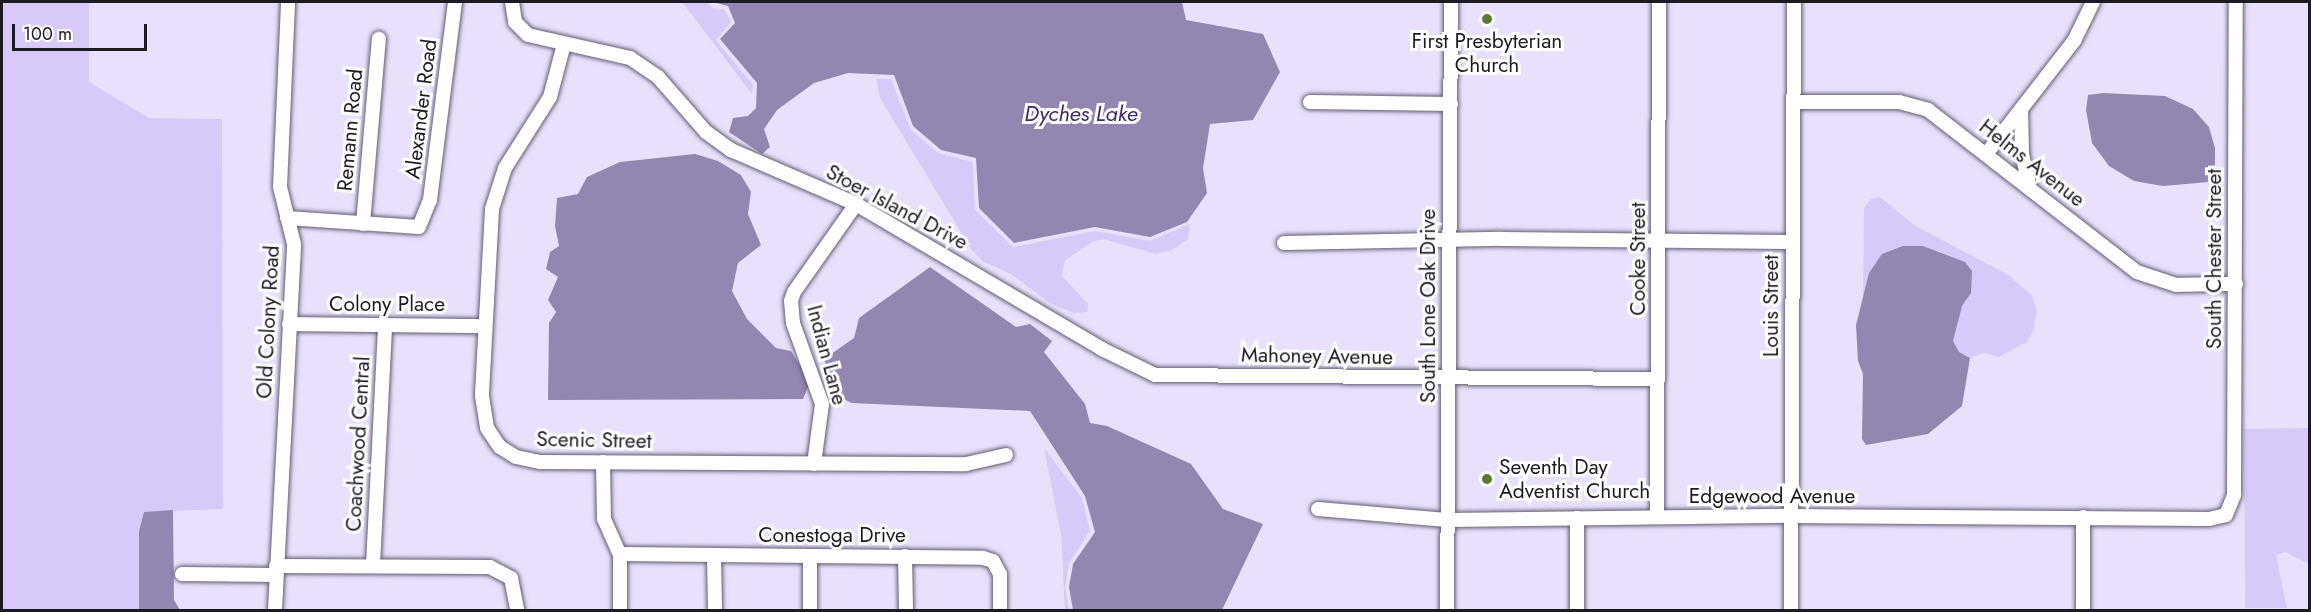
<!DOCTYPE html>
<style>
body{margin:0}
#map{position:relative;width:2311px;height:612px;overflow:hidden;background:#e9e1fc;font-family:Jost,sans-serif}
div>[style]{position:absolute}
.green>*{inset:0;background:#d8caf8}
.water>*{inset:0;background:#9386b0}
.roads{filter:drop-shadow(0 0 2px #635c73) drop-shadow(0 0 2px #635c73)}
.minor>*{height:14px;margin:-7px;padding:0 7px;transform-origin:7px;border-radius:7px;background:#fff}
.dots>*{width:16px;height:16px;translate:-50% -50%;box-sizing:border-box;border:3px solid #fff;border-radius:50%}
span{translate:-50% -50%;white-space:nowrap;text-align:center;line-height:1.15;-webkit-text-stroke:6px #fff;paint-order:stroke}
.poi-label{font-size:21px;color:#1d1a24}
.left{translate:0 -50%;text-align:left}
.street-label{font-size:21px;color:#1d1a24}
.water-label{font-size:22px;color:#3f2960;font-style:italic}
.frame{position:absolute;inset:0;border:3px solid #1d1a24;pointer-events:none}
.scale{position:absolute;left:12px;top:24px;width:135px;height:27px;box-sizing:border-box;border:3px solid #1d1a24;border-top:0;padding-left:8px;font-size:18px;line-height:21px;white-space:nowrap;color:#1d1a24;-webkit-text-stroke:4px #fff;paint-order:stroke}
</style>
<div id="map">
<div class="green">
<div style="clip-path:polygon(2px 2px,89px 2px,89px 82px,149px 118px,222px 119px,223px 509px,144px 512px,139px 531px,139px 610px,2px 610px)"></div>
<div style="clip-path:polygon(682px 2px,708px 2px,712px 8px,725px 10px,731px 22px,716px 40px,753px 85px,752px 94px)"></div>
<div style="clip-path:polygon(876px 79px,891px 79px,911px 130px,938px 153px,973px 162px,975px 210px,1013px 247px,1095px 231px,1150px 241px,1190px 224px,1188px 239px,1172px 250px,1156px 254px,1104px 239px,1094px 241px,1065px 260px,1062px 276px,1088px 304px,1087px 312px,1074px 313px,1051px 304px,1011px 274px,984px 262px,971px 249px,880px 98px)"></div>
<div style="clip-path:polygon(1880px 197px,1914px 225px,2010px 276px,2032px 296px,2037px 311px,2033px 331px,2027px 342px,1999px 357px,1983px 353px,1970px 358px,1959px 352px,1953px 341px,1954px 330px,1962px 306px,1971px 293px,1941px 253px,1923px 246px,1863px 297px,1864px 208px,1871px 199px)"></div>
<div style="clip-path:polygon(2309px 428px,2309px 564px,2285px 552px,2276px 555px,2287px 608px,2245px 608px,2244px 429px)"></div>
<div style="clip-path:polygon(1044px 448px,1082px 498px,1090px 531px,1069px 563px,1065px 588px,1069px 610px,1065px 610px,1061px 535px)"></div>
</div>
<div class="water">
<div style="clip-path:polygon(713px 2px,1182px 2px,1186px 20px,1263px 34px,1280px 72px,1253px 120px,1210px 124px,1203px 168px,1207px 193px,1187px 222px,1150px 237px,1095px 227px,1014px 243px,979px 208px,976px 158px,941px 150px,913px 126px,894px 75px,848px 73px,814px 83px,777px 110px,764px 129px,770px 147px,762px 154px,729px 132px,733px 118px,748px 116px,756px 108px,757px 83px,720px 39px,735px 23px,728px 6px)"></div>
<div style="clip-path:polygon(2103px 93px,2165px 96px,2193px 109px,2209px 127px,2215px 148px,2215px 176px,2209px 182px,2163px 186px,2134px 181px,2109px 166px,2092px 143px,2086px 110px,2088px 95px)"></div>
<div style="clip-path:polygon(695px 154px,718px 161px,741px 175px,751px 192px,748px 214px,761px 245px,738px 263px,732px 291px,747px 319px,776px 348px,791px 351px,810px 382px,803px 399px,548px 400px,549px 323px,556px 312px,548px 300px,558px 277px,546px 269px,550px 252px,559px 246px,555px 226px,557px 198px,578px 194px,587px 177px,620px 162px)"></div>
<div style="clip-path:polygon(1903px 246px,1923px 246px,1965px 262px,1972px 271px,1971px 293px,1962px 306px,1953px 341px,1959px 352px,1970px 358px,1962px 406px,1928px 434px,1866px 445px,1862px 439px,1863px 374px,1858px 361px,1856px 325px,1869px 273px,1882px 254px)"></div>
<div style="clip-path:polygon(930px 267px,1016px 327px,1030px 324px,1052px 341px,1044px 352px,1085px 404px,1090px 423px,1107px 426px,1191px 464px,1223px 509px,1263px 524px,1222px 610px,1073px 610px,1069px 587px,1073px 564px,1095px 532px,1085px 496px,1030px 411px,852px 403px,836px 396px,824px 359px,854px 338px,859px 318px)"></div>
<div style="clip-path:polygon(173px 510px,174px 600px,180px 610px,139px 610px,139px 531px,144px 512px)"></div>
</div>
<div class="roads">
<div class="minor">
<div style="left:512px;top:2px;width:20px;rotate:81deg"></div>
<div style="left:515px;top:22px;width:18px;rotate:45deg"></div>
<div style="left:528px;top:35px;width:105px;rotate:12.7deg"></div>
<div style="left:630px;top:58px;width:34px;rotate:34deg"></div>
<div style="left:658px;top:77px;width:73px;rotate:48.9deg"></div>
<div style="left:706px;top:132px;width:31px;rotate:36deg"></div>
<div style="left:731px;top:150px;width:136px;rotate:23.4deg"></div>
<div style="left:856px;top:204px;width:286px;rotate:30.5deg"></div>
<div style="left:1102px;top:349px;width:59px;rotate:26.1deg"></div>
<div style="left:1155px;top:375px;width:503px;rotate:0.46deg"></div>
<div style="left:564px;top:44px;width:55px;rotate:104.8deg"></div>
<div style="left:550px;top:97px;width:84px;rotate:122.4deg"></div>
<div style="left:505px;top:168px;width:43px;rotate:107.6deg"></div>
<div style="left:492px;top:209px;width:187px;rotate:93.1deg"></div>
<div style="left:482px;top:396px;width:32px;rotate:81deg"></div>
<div style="left:487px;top:428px;width:23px;rotate:56deg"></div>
<div style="left:500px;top:447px;width:19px;rotate:32deg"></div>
<div style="left:516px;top:457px;width:25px;rotate:12deg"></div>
<div style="left:540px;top:462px;width:426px;rotate:0.3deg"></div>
<div style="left:966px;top:464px;width:41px;rotate:-12.7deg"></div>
<div style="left:1310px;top:102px;width:141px;rotate:0.8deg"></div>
<div style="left:1793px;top:102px;width:106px"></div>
<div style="left:1899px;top:102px;width:30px;rotate:15deg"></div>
<div style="left:1928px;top:110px;width:264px;rotate:37.8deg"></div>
<div style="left:2137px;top:272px;width:41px;rotate:18.4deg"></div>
<div style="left:2176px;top:285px;width:60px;rotate:-1deg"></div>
<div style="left:2021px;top:109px;width:45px;rotate:88.7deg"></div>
<div style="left:2022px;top:154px;width:32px;rotate:77deg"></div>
<div style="left:1987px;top:153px;width:142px;rotate:-52.2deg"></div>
<div style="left:2074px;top:41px;width:43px;rotate:-64deg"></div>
<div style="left:287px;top:218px;width:132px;rotate:3.9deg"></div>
<div style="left:419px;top:227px;width:29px;rotate:-68deg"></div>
<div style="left:430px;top:200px;width:200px;rotate:-82.8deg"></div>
<div style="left:363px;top:224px;width:186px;rotate:-85.1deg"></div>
<div style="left:1284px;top:243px;width:218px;rotate:-1.1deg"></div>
<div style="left:1502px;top:239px;width:290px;rotate:0.6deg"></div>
<div style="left:289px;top:324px;width:196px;rotate:0.6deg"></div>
<div style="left:603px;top:462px;width:57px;rotate:89deg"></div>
<div style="left:604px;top:519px;width:39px;rotate:66deg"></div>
<div style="left:620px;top:555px;width:55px;rotate:90deg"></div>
<div style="left:814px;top:464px;width:61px;rotate:-82.4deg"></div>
<div style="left:822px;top:404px;width:86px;rotate:-109.7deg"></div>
<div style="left:793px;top:323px;width:22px;rotate:-95deg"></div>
<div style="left:791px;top:301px;width:9px;rotate:-72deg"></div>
<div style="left:794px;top:292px;width:108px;rotate:-54.8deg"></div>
<div style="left:1318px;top:509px;width:129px;rotate:4.9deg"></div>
<div style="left:1447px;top:520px;width:344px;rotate:-0.7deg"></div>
<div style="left:1791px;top:516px;width:418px;rotate:0.4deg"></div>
<div style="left:2209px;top:519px;width:17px;rotate:-13deg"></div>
<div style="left:2226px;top:515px;width:22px;rotate:-68deg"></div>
<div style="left:2234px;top:495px;width:493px;rotate:-89.8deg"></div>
<div style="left:1657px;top:517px;width:515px;rotate:-89.78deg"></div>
<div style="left:620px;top:554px;width:363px;rotate:0.6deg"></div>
<div style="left:983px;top:558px;width:10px;rotate:17deg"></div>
<div style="left:993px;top:561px;width:15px;rotate:62deg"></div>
<div style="left:1000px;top:574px;width:36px;rotate:90deg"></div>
<div style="left:714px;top:556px;width:54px;rotate:88.9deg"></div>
<div style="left:905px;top:556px;width:54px;rotate:88.9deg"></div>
<div style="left:373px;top:565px;width:240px;rotate:-87.1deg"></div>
<div style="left:276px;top:566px;width:214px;rotate:0.3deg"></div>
<div style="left:490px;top:567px;width:24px;rotate:28deg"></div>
<div style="left:511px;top:578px;width:33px;rotate:79deg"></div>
<div style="left:182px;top:574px;width:94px;rotate:0.6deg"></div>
<div style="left:275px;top:610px;width:366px;rotate:-87deg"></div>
<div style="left:294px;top:244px;width:59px;rotate:-103.8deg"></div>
<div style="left:280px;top:187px;width:185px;rotate:-87.5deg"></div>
<div style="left:810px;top:610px;width:54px;rotate:-90deg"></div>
<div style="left:1447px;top:610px;width:608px;rotate:-89.62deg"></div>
<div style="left:1577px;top:610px;width:92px;rotate:-90deg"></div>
<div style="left:1791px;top:610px;width:608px;rotate:-89.72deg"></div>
<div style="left:2083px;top:610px;width:93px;rotate:-90deg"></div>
</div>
</div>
<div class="dots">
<div style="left:1487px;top:19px;background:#5c7a2f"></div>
<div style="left:1487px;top:479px;background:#5c7a2f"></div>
</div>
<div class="poi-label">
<span style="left:1487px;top:53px">First Presbyterian<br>Church</span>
<span class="left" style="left:1499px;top:479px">Seventh Day<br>Adventist Church</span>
</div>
<div class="street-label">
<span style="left:421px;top:109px;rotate:-83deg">Alexander Road</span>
<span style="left:350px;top:130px;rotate:-85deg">Remann Road</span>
<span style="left:2032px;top:163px;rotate:38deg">Helms Avenue</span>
<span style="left:897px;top:207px;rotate:28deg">Stoer Island Drive</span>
<span style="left:1638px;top:259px;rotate:-90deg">Cooke Street</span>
<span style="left:2214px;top:259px;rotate:-90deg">South Chester Street</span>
<span style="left:387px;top:304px">Colony Place</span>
<span style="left:1428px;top:306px;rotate:-90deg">South Lone Oak Drive</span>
<span style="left:1771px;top:306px;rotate:-90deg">Louis Street</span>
<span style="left:268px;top:322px;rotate:-87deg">Old Colony Road</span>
<span style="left:827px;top:355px;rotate:75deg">Indian Lane</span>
<span style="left:1317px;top:356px;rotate:1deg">Mahoney Avenue</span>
<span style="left:594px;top:440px;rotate:1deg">Scenic Street</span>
<span style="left:358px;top:444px;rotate:-87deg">Coachwood Central</span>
<span style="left:1772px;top:496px">Edgewood Avenue</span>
<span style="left:832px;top:535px">Conestoga Drive</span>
</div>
<div class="water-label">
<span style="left:1081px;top:114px">Dyches Lake</span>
</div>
<div class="frame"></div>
<div class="scale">100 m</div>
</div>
